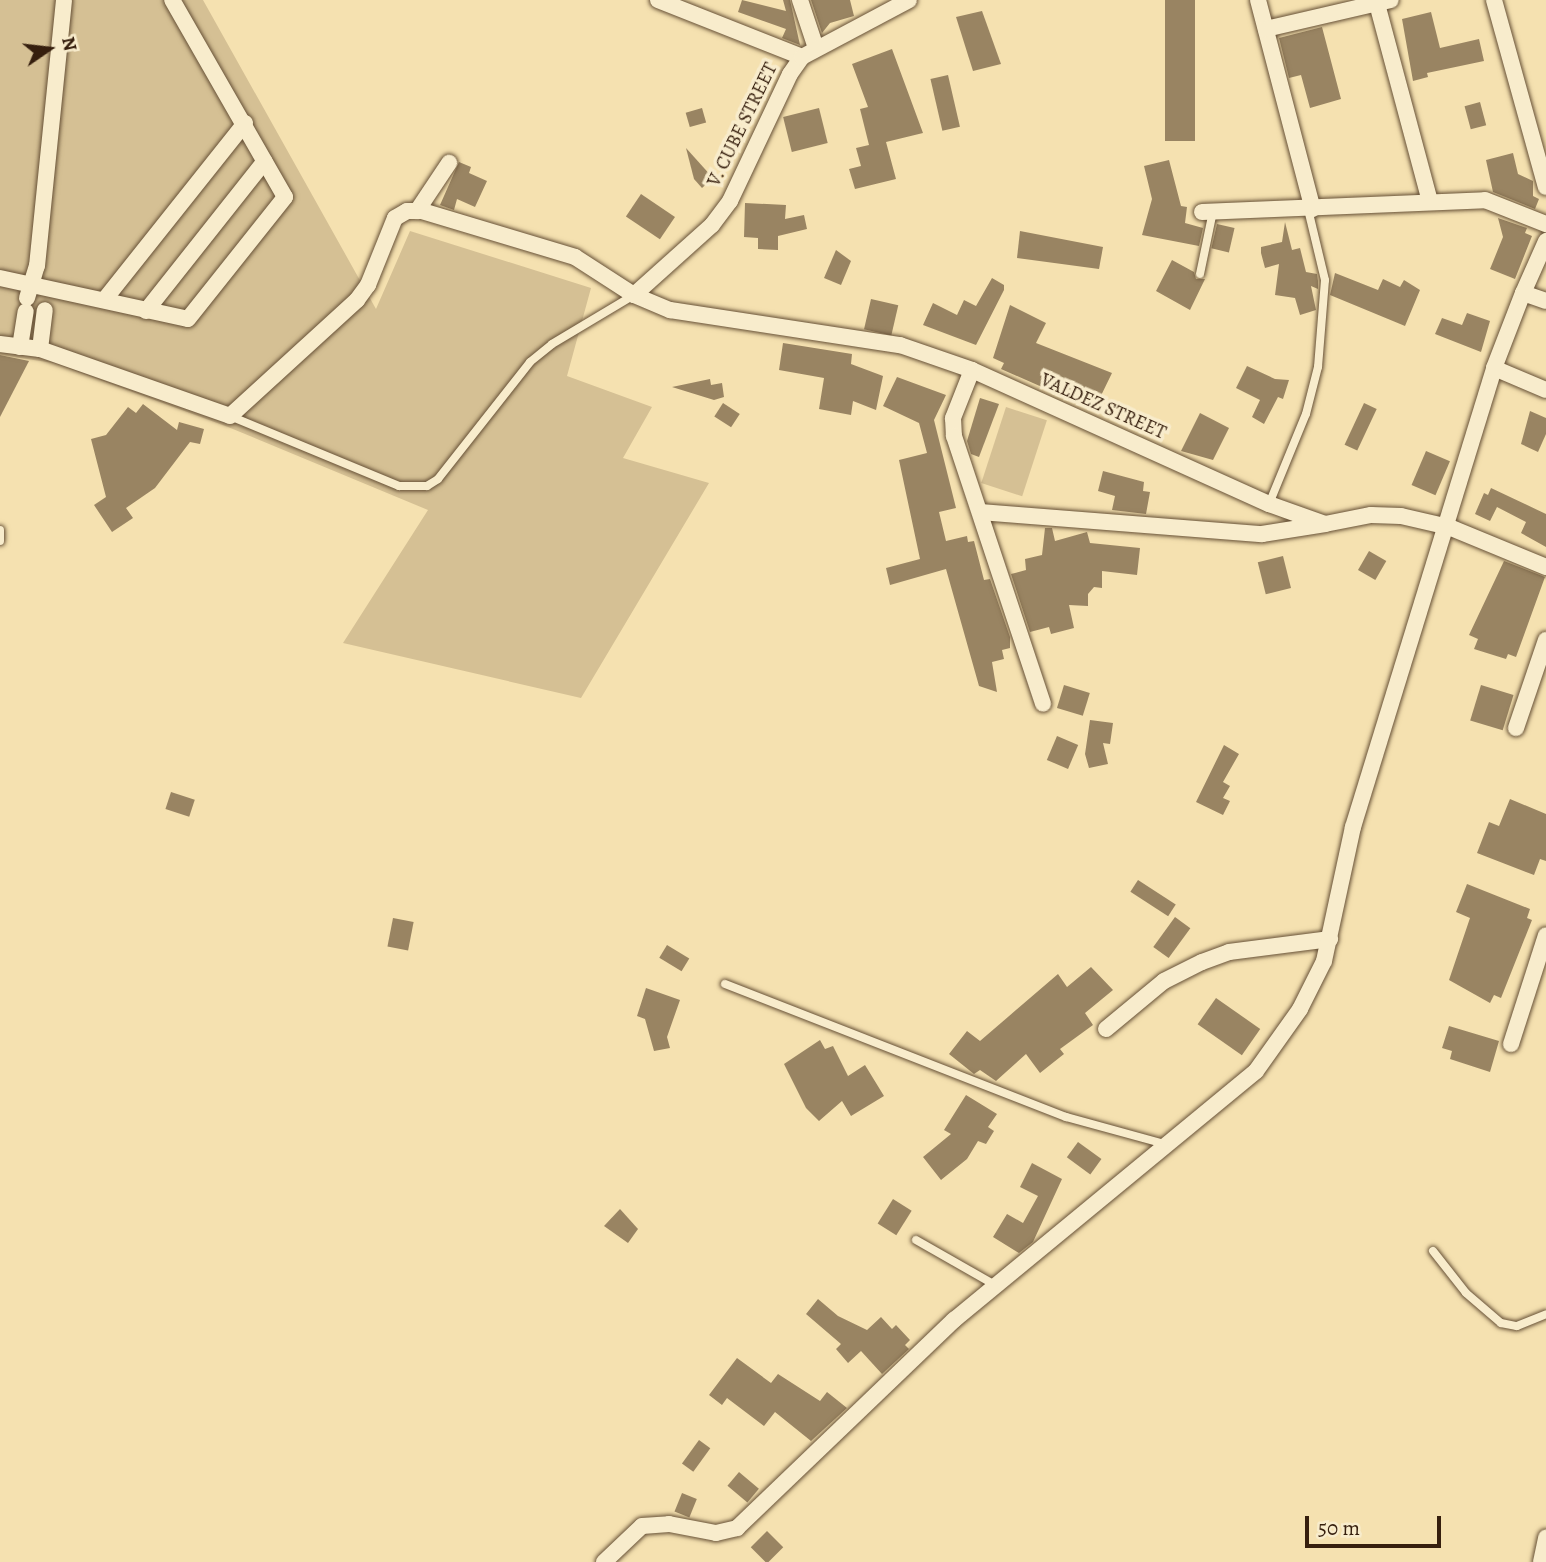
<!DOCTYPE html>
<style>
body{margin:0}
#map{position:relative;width:1546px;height:1562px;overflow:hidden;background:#f5e1b0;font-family:Alegreya,serif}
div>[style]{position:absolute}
.green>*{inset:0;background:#d5c094;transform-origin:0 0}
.building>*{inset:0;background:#998462;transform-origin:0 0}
.roads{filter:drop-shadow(0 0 2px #665036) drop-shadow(0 0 2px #665036)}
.service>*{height:8px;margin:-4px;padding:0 4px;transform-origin:4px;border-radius:4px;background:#f8eccc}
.minor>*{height:16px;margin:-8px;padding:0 8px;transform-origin:8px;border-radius:8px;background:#f8eccc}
span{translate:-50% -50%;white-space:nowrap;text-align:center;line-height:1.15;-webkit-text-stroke:7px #f8eccc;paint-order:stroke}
.street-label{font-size:19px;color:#361f0e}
.north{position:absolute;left:14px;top:14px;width:70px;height:70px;-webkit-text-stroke:5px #f8eccc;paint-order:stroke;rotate:76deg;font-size:19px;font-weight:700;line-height:28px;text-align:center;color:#361f0e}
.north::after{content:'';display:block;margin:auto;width:24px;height:32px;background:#361f0e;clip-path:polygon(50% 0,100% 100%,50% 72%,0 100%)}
.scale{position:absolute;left:1305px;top:1516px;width:136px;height:32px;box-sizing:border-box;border:4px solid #361f0e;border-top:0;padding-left:9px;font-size:21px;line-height:24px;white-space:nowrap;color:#361f0e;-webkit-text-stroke:5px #f8eccc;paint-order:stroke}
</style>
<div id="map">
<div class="green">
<div style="clip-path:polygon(0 0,203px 0,376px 309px,410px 231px,591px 288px,567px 376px,652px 407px,623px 458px,709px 483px,581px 698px,343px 643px,428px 510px,228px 427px,54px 363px,0 355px)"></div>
<div style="left:1006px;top:407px;width:43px;height:80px;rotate:18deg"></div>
</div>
<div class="building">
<div style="clip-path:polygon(742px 0,786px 11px,783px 0,790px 0,800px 45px,782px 38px,786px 29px,738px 12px)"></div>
<div style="clip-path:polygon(811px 0,850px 0,854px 16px,830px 23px,822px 33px)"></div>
<div style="left:1165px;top:0;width:30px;height:141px"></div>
<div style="clip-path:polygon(982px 11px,1001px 64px,973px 71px,956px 17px)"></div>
<div style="clip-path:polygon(1431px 12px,1440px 48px,1479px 39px,1484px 61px,1427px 73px,1428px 77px,1413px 81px,1402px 19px)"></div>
<div style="clip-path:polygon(1322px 27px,1341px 99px,1310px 108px,1301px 75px,1289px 78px,1279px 38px)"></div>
<div style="clip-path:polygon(892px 49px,923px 133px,886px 142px,896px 179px,855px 189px,849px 169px,861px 166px,856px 148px,869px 145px,860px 109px,868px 107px,852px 64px)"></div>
<div style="left:948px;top:75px;width:53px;height:18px;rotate:77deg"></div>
<div style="left:1480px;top:102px;width:24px;height:16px;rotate:75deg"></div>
<div style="left:702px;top:108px;width:15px;height:17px;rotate:74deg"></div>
<div style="left:819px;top:108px;width:36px;height:37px;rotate:76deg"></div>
<div style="clip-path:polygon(686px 148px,713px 178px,702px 188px,694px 179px)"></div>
<div style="clip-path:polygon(1513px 153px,1518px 174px,1533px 181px,1533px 196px,1539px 199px,1535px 209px,1493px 192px,1486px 160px)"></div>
<div style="clip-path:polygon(1169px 160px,1181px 206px,1187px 207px,1185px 223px,1203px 228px,1199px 246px,1142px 235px,1152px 199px,1144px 166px)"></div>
<div style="clip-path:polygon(459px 162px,471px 167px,469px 173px,487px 181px,475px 207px,457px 199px,454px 210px,440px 205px)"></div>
<div style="left:641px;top:194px;width:41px;height:27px;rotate:34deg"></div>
<div style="clip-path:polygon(745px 203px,786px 205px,785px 219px,804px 215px,807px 229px,778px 236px,778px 250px,758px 249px,758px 238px,744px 237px)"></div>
<div style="clip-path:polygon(1498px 218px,1527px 228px,1525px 233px,1532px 236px,1515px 279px,1490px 269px,1503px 237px)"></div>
<div style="clip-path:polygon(1285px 222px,1292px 250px,1300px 248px,1306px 272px,1317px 274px,1318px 281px,1318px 289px,1311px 286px,1316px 310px,1300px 315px,1295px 298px,1275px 295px,1279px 264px,1265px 268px,1261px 253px,1261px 247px,1282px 242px)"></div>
<div style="left:1217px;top:224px;width:18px;height:25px;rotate:13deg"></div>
<div style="clip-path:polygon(1020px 231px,1103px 247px,1099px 269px,1017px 258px)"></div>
<div style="clip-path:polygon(836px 250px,851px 261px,841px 285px,824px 278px)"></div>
<div style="clip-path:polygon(1172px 260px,1194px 272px,1196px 279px,1205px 279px,1190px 310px,1156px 291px)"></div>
<div style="clip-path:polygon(1335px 273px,1378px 290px,1383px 279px,1400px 287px,1404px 280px,1420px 290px,1405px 326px,1330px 295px)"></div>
<div style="clip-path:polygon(992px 278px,1004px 285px,1004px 290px,976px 345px,923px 325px,933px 303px,957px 315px,964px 300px,976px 306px)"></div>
<div style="left:871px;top:299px;width:28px;height:31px;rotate:13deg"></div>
<div style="clip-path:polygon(1010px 305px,1046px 323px,1036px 343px,1112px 373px,1094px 410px,1001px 369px,1004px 363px,993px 358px)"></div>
<div style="clip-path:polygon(1467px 313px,1490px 321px,1481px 352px,1435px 334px,1442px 318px,1462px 325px)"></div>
<div style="clip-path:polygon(783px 343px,852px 354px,851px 364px,883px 376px,876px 410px,853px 401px,851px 415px,819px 409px,824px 378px,779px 370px)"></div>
<div style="clip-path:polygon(0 355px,29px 361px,0 417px)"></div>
<div style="clip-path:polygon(1247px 366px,1275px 379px,1289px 380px,1283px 399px,1278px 397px,1264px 424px,1252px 417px,1260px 400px,1236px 388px)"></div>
<div style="clip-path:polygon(897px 377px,946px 395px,934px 420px,956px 508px,939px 512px,946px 541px,967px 536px,968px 542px,974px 541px,984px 580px,990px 579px,1010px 637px,1010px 648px,1002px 650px,1004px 659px,992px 662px,997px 692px,979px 686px,946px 569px,890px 585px,886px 568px,920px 559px,899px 460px,927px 453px,919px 423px,883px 406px)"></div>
<div style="clip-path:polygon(710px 379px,711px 385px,722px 383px,724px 397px,714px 400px,672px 387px)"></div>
<div style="clip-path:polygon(980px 398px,999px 404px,979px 457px,971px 454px,967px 441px)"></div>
<div style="left:723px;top:403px;width:20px;height:16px;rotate:33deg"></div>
<div style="left:1364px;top:403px;width:14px;height:46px;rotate:25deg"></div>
<div style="clip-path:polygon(143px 404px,177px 430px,179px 422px,204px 429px,200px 444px,190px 442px,155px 488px,126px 508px,133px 518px,112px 532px,94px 505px,106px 497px,91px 439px,106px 435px,128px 407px,136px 413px)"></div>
<div style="clip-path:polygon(1530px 411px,1546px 418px,1546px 434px,1538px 452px,1521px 444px)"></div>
<div style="clip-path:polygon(1200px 413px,1229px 428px,1213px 460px,1181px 451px)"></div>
<div style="left:1426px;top:451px;width:26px;height:37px;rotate:23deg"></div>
<div style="clip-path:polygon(1103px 471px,1144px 482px,1143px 491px,1150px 492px,1146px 514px,1112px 510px,1115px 496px,1098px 491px)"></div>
<div style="clip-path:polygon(1491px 488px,1546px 514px,1546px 547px,1521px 533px,1526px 522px,1497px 507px,1490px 521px,1475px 514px,1484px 493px,1488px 495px)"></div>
<div style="clip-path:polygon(1045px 528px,1052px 528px,1055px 541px,1087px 532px,1090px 543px,1140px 548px,1137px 575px,1102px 571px,1102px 588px,1094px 587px,1088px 594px,1088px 606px,1069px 605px,1074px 628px,1051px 634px,1049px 627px,1030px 632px,1011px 574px,1026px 570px,1025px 559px,1042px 555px)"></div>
<div style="left:1369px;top:551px;width:20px;height:22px;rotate:30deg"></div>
<div style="left:1283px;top:556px;width:33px;height:26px;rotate:76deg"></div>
<div style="clip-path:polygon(1504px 561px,1545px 577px,1516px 657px,1508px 654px,1506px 659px,1474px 649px,1478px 639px,1469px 635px)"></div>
<div style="left:1064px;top:685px;width:27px;height:24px;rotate:17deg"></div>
<div style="left:1481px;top:685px;width:34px;height:37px;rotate:17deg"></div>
<div style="clip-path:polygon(1090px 720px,1113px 723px,1110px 744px,1103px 743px,1108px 764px,1089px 768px,1085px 754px)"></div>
<div style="left:1057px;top:736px;width:23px;height:26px;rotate:23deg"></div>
<div style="clip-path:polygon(1224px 745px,1239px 754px,1223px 782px,1230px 786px,1223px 798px,1230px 801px,1223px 815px,1196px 802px)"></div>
<div style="left:171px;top:792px;width:25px;height:18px;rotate:18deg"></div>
<div style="clip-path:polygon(1510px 799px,1546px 814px,1546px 861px,1540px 859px,1534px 875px,1477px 853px,1489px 822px,1499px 826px)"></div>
<div style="left:1138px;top:880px;width:45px;height:14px;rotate:33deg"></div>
<div style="clip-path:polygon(1467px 884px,1530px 909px,1527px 918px,1532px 920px,1501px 998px,1494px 995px,1490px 1003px,1449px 980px,1470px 918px,1456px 912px)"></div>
<div style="left:1175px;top:917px;width:19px;height:37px;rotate:36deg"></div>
<div style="left:393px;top:918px;width:21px;height:29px;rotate:11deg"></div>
<div style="left:667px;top:945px;width:26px;height:15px;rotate:31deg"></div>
<div style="clip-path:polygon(1091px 967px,1113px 990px,1085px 1013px,1093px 1025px,1060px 1049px,1064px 1054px,1040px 1073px,1026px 1054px,996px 1081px,980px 1070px,974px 1074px,949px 1054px,967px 1031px,980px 1041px,1058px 974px,1067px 987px)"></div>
<div style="clip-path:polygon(646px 988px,680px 1000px,667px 1037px,670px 1048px,654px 1051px,645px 1019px,637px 1016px)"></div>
<div style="left:1216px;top:998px;width:54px;height:32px;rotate:35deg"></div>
<div style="clip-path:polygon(1449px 1026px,1499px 1041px,1490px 1072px,1450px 1059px,1452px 1051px,1442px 1048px)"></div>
<div style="clip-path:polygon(820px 1040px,825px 1049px,833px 1046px,848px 1076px,865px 1065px,884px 1096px,851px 1116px,842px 1101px,819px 1121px,806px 1108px,784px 1064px)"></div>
<div style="clip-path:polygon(966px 1095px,997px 1114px,988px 1127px,994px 1131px,986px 1144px,978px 1141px,967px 1159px,941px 1180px,923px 1157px,951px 1134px,944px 1130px)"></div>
<div style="left:1078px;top:1142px;width:29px;height:19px;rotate:36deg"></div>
<div style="clip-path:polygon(1032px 1163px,1062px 1179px,1033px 1242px,1019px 1253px,993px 1237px,1007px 1214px,1023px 1223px,1038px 1196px,1020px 1187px)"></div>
<div style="left:893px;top:1199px;width:22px;height:29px;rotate:32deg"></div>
<div style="clip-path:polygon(620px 1209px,638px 1229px,628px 1243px,604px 1226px)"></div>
<div style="clip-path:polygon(818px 1299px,838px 1316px,867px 1330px,881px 1317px,892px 1329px,896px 1325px,910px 1340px,905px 1345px,909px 1349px,882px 1374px,861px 1351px,848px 1363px,836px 1349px,841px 1344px,806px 1314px)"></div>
<div style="clip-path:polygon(737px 1358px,771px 1383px,778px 1374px,820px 1401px,827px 1392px,847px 1408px,811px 1441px,775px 1412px,764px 1426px,727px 1398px,722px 1405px,709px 1395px)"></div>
<div style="left:699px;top:1440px;width:14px;height:29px;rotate:36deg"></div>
<div style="left:739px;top:1472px;width:26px;height:18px;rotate:40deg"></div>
<div style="left:682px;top:1493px;width:16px;height:20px;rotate:22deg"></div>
<div style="left:767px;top:1531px;width:23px;height:23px;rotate:45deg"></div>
</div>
<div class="roads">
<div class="service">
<div style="left:1200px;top:274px;width:64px;rotate:-78.3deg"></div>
<div style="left:230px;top:416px;width:183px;rotate:22.5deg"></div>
<div style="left:399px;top:486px;width:28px"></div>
<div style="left:427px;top:486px;width:13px;rotate:-32deg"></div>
<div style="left:438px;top:479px;width:149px;rotate:-51.8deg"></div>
<div style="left:530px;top:362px;width:28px;rotate:-39deg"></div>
<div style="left:552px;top:344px;width:96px;rotate:-30.9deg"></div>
<div style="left:1269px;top:504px;width:97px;rotate:-67.7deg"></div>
<div style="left:1306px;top:414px;width:49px;rotate:-75.7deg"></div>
<div style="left:1318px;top:367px;width:87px;rotate:-85.4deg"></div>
<div style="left:1325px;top:280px;width:73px;rotate:-103.5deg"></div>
<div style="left:0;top:530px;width:11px;rotate:90deg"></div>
<div style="left:725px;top:984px;width:366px;rotate:21.3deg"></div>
<div style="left:1066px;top:1117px;width:103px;rotate:15.3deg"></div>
<div style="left:916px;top:1240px;width:91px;rotate:29.7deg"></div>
<div style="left:1433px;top:1251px;width:53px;rotate:51.8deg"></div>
<div style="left:1466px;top:1293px;width:46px;rotate:40.6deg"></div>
<div style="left:1501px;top:1323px;width:16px;rotate:11deg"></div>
<div style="left:1517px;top:1326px;width:31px;rotate:-22deg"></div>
</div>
<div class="minor">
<div style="left:658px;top:0;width:155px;rotate:21.6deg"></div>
<div style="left:800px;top:0;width:51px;rotate:71.6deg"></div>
<div style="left:1258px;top:0;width:216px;rotate:75.3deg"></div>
<div style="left:1376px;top:0;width:208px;rotate:75deg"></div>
<div style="left:1494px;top:0;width:194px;rotate:74.5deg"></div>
<div style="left:1266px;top:29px;width:128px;rotate:-13.1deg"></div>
<div style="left:417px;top:211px;width:58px;rotate:-56.3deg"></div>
<div style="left:1202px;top:212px;width:283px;rotate:-2.4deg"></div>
<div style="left:1485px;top:200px;width:66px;rotate:21.5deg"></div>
<div style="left:0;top:278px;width:192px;rotate:12.3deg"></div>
<div style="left:188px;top:319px;width:156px;rotate:-51.5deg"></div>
<div style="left:285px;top:197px;width:227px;rotate:-119.8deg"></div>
<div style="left:1523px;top:293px;width:57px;rotate:-66.1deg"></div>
<div style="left:634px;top:295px;width:105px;rotate:-41.9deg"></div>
<div style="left:712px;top:225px;width:30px;rotate:-53deg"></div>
<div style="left:730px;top:201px;width:140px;rotate:-64.7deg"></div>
<div style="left:790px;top:74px;width:21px;rotate:-55deg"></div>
<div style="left:802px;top:57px;width:121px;rotate:-28deg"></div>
<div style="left:27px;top:298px;width:34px;rotate:-73deg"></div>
<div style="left:37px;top:266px;width:267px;rotate:-84.2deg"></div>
<div style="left:105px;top:299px;width:225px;rotate:-51.5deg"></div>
<div style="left:146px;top:311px;width:191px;rotate:-51.6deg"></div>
<div style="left:0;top:344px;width:40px;rotate:7.1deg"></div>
<div style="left:40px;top:349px;width:201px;rotate:19.4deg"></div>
<div style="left:230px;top:416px;width:172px;rotate:-42.4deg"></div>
<div style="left:357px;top:300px;width:19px;rotate:-54deg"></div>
<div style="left:368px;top:285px;width:72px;rotate:-68.1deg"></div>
<div style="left:395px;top:218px;width:14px;rotate:-30deg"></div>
<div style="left:407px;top:211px;width:15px"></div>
<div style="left:422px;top:211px;width:160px;rotate:16.7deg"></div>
<div style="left:575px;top:257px;width:70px;rotate:32.8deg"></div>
<div style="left:634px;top:295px;width:39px;rotate:23deg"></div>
<div style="left:670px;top:310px;width:233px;rotate:8.7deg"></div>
<div style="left:900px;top:345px;width:76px;rotate:19.1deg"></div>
<div style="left:972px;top:370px;width:326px;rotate:24.3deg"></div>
<div style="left:1269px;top:504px;width:59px;rotate:19.7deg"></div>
<div style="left:1325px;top:524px;width:47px;rotate:-11.1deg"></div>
<div style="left:1371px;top:515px;width:30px;rotate:2deg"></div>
<div style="left:1401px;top:516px;width:49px;rotate:12.9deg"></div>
<div style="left:1449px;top:527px;width:105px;rotate:22.4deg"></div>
<div style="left:20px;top:347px;width:36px;rotate:-81deg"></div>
<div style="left:40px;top:349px;width:39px;rotate:-83deg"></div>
<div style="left:1494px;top:368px;width:56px;rotate:22.9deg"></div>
<div style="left:972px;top:370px;width:52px;rotate:111.6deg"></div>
<div style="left:953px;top:418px;width:18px;rotate:87deg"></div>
<div style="left:954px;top:436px;width:282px;rotate:71.6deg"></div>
<div style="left:980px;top:512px;width:283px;rotate:4.5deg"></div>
<div style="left:1262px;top:534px;width:64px;rotate:-9deg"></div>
<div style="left:1516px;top:728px;width:93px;rotate:-71.2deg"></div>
<div style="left:1106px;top:1029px;width:75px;rotate:-39.6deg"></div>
<div style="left:1164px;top:981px;width:42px;rotate:-26.6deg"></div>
<div style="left:1202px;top:962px;width:29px;rotate:-20deg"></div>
<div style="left:1229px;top:952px;width:102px;rotate:-7.3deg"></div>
<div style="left:1511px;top:1044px;width:114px;rotate:-72.2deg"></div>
<div style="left:604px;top:1562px;width:52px;rotate:-43.5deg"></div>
<div style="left:642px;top:1526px;width:27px;rotate:-4deg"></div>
<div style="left:669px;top:1524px;width:48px;rotate:10.8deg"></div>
<div style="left:716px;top:1533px;width:22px;rotate:-13deg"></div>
<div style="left:737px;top:1528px;width:301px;rotate:-43.8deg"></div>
<div style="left:954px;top:1320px;width:391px;rotate:-39.5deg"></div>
<div style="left:1256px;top:1071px;width:76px;rotate:-54.6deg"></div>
<div style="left:1300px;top:1009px;width:54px;rotate:-63.4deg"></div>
<div style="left:1324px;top:961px;width:137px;rotate:-77.8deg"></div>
<div style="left:1353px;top:827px;width:480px;rotate:-72.9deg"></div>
<div style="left:1494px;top:368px;width:80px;rotate:-68.9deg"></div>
<div style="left:1523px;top:293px;width:24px;rotate:19deg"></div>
<div style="left:1541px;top:1562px;width:25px;rotate:-78deg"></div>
</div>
</div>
<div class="street-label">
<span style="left:743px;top:125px;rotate:-64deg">V. CUBE STREET</span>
<span style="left:1103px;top:407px;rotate:24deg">VALDEZ STREET</span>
</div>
<div class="north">N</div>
<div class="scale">50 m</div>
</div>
